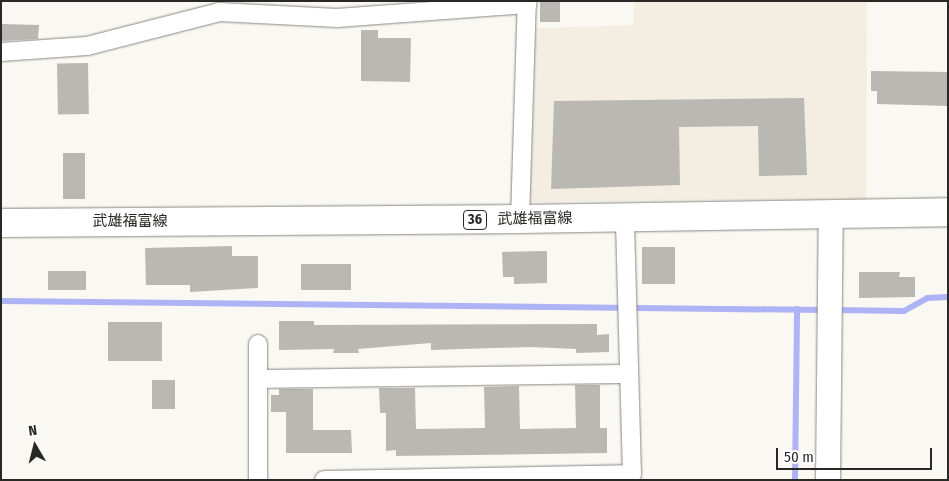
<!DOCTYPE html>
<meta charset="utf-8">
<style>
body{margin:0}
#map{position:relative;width:949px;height:481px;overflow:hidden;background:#faf8f2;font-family:"Fira Sans Condensed","Noto Sans JP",sans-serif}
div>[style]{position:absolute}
.built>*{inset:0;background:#f3eee1}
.stream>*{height:6px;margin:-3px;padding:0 3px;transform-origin:3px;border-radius:3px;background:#aeb3f5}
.building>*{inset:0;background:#bab8b2;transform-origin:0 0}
.roads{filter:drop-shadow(0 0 1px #898782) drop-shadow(0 0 1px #898782)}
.street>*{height:18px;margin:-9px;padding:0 9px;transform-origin:9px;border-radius:9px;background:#fff}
.secondary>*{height:24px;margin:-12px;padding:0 12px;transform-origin:12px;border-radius:12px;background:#fff}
.primary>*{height:28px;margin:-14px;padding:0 14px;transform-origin:14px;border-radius:14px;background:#fff}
span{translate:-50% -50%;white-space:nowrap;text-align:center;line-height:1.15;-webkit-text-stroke:4px #fff;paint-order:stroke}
.shield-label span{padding:1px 4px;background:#fff;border:1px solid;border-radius:4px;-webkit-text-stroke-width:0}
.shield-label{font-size:14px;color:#282826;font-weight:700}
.street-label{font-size:15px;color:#282826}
.frame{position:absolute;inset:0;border:2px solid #282826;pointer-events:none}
.north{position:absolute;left:10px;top:421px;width:50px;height:50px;-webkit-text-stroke:4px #fff;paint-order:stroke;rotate:352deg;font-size:14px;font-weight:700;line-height:20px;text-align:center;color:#282826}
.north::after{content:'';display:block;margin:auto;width:18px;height:22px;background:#282826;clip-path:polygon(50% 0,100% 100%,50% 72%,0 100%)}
.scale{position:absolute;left:776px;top:448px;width:156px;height:22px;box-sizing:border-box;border:2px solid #282826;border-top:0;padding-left:6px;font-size:15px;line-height:18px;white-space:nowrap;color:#282826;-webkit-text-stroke:4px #fff;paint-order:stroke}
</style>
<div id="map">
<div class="built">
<div style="clip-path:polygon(634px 1px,867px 1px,866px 199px,510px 202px,519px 29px,633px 25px)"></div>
</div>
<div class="stream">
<div style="left:1px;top:301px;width:824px;rotate:0.63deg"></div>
<div style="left:835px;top:310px;width:69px;rotate:0.8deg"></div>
<div style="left:904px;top:311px;width:26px;rotate:-29deg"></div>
<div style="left:927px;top:298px;width:21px;rotate:-3deg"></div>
<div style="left:795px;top:480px;width:171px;rotate:-89.3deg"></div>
</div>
<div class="building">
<div style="left:540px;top:1px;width:20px;height:21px"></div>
<div style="clip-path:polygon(1px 24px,39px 25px,38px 39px,1px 41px)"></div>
<div style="clip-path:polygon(361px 30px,378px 30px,378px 38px,411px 38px,410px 82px,361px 81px)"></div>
<div style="left:88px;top:63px;width:51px;height:31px;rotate:89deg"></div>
<div style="clip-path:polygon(871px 71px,948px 72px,948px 106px,877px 104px,877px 91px,871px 91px)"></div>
<div style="clip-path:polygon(804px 98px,807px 175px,759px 176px,758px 126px,679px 127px,680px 185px,551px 189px,554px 101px)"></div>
<div style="left:63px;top:153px;width:22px;height:46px"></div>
<div style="clip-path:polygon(232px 246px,232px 256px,258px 256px,258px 288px,190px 292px,190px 285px,146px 285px,145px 248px)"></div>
<div style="left:642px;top:247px;width:33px;height:37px"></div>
<div style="clip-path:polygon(547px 251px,547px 283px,514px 284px,514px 277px,503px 277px,502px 252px)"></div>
<div style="left:351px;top:264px;width:26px;height:50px;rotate:90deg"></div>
<div style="left:48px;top:271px;width:38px;height:19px"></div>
<div style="clip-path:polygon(859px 272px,900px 272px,899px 277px,915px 277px,915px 297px,859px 298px)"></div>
<div style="clip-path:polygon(279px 321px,314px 321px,314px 325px,597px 324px,597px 335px,609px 334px,609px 352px,576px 353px,576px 349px,530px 347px,431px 350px,431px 343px,358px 349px,359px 353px,333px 353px,334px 349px,279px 350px)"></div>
<div style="left:108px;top:322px;width:54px;height:39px"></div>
<div style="left:152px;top:380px;width:23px;height:29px"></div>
<div style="clip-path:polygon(575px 385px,600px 385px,600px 428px,607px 428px,607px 453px,396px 456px,396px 450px,386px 451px,386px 413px,380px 413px,379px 388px,415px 388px,416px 429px,485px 428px,484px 387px,519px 386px,520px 429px,576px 428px)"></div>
<div style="clip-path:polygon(279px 389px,313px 389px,313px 430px,351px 430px,352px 453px,286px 453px,286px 412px,271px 412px,271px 395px,279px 395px)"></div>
</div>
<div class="roads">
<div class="street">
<div style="left:1px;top:52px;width:86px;rotate:-4deg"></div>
<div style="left:87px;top:46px;width:136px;rotate:-14.4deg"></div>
<div style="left:219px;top:12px;width:118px;rotate:2.9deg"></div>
<div style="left:337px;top:18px;width:191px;rotate:-4.2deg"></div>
<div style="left:520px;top:219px;width:218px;rotate:-88.2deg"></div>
<div style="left:259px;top:379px;width:370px;rotate:-0.8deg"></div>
<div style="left:258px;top:480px;width:136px;rotate:-90deg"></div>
<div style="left:324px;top:480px;width:308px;rotate:-1.1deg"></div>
<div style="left:632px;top:474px;width:256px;rotate:-91.6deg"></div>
</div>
<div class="secondary">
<div style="left:828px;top:480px;width:266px;rotate:-89.4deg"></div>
</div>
<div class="primary">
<div style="left:1px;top:223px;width:519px;rotate:-0.44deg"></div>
<div style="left:520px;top:219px;width:428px;rotate:-0.9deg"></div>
</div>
</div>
<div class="shield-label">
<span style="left:475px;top:220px">36</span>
</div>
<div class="street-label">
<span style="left:535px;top:219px;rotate:-1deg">武雄福富線</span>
<span style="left:130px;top:222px">武雄福富線</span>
</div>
<div class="frame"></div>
<div class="north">N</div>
<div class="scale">50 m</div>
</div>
